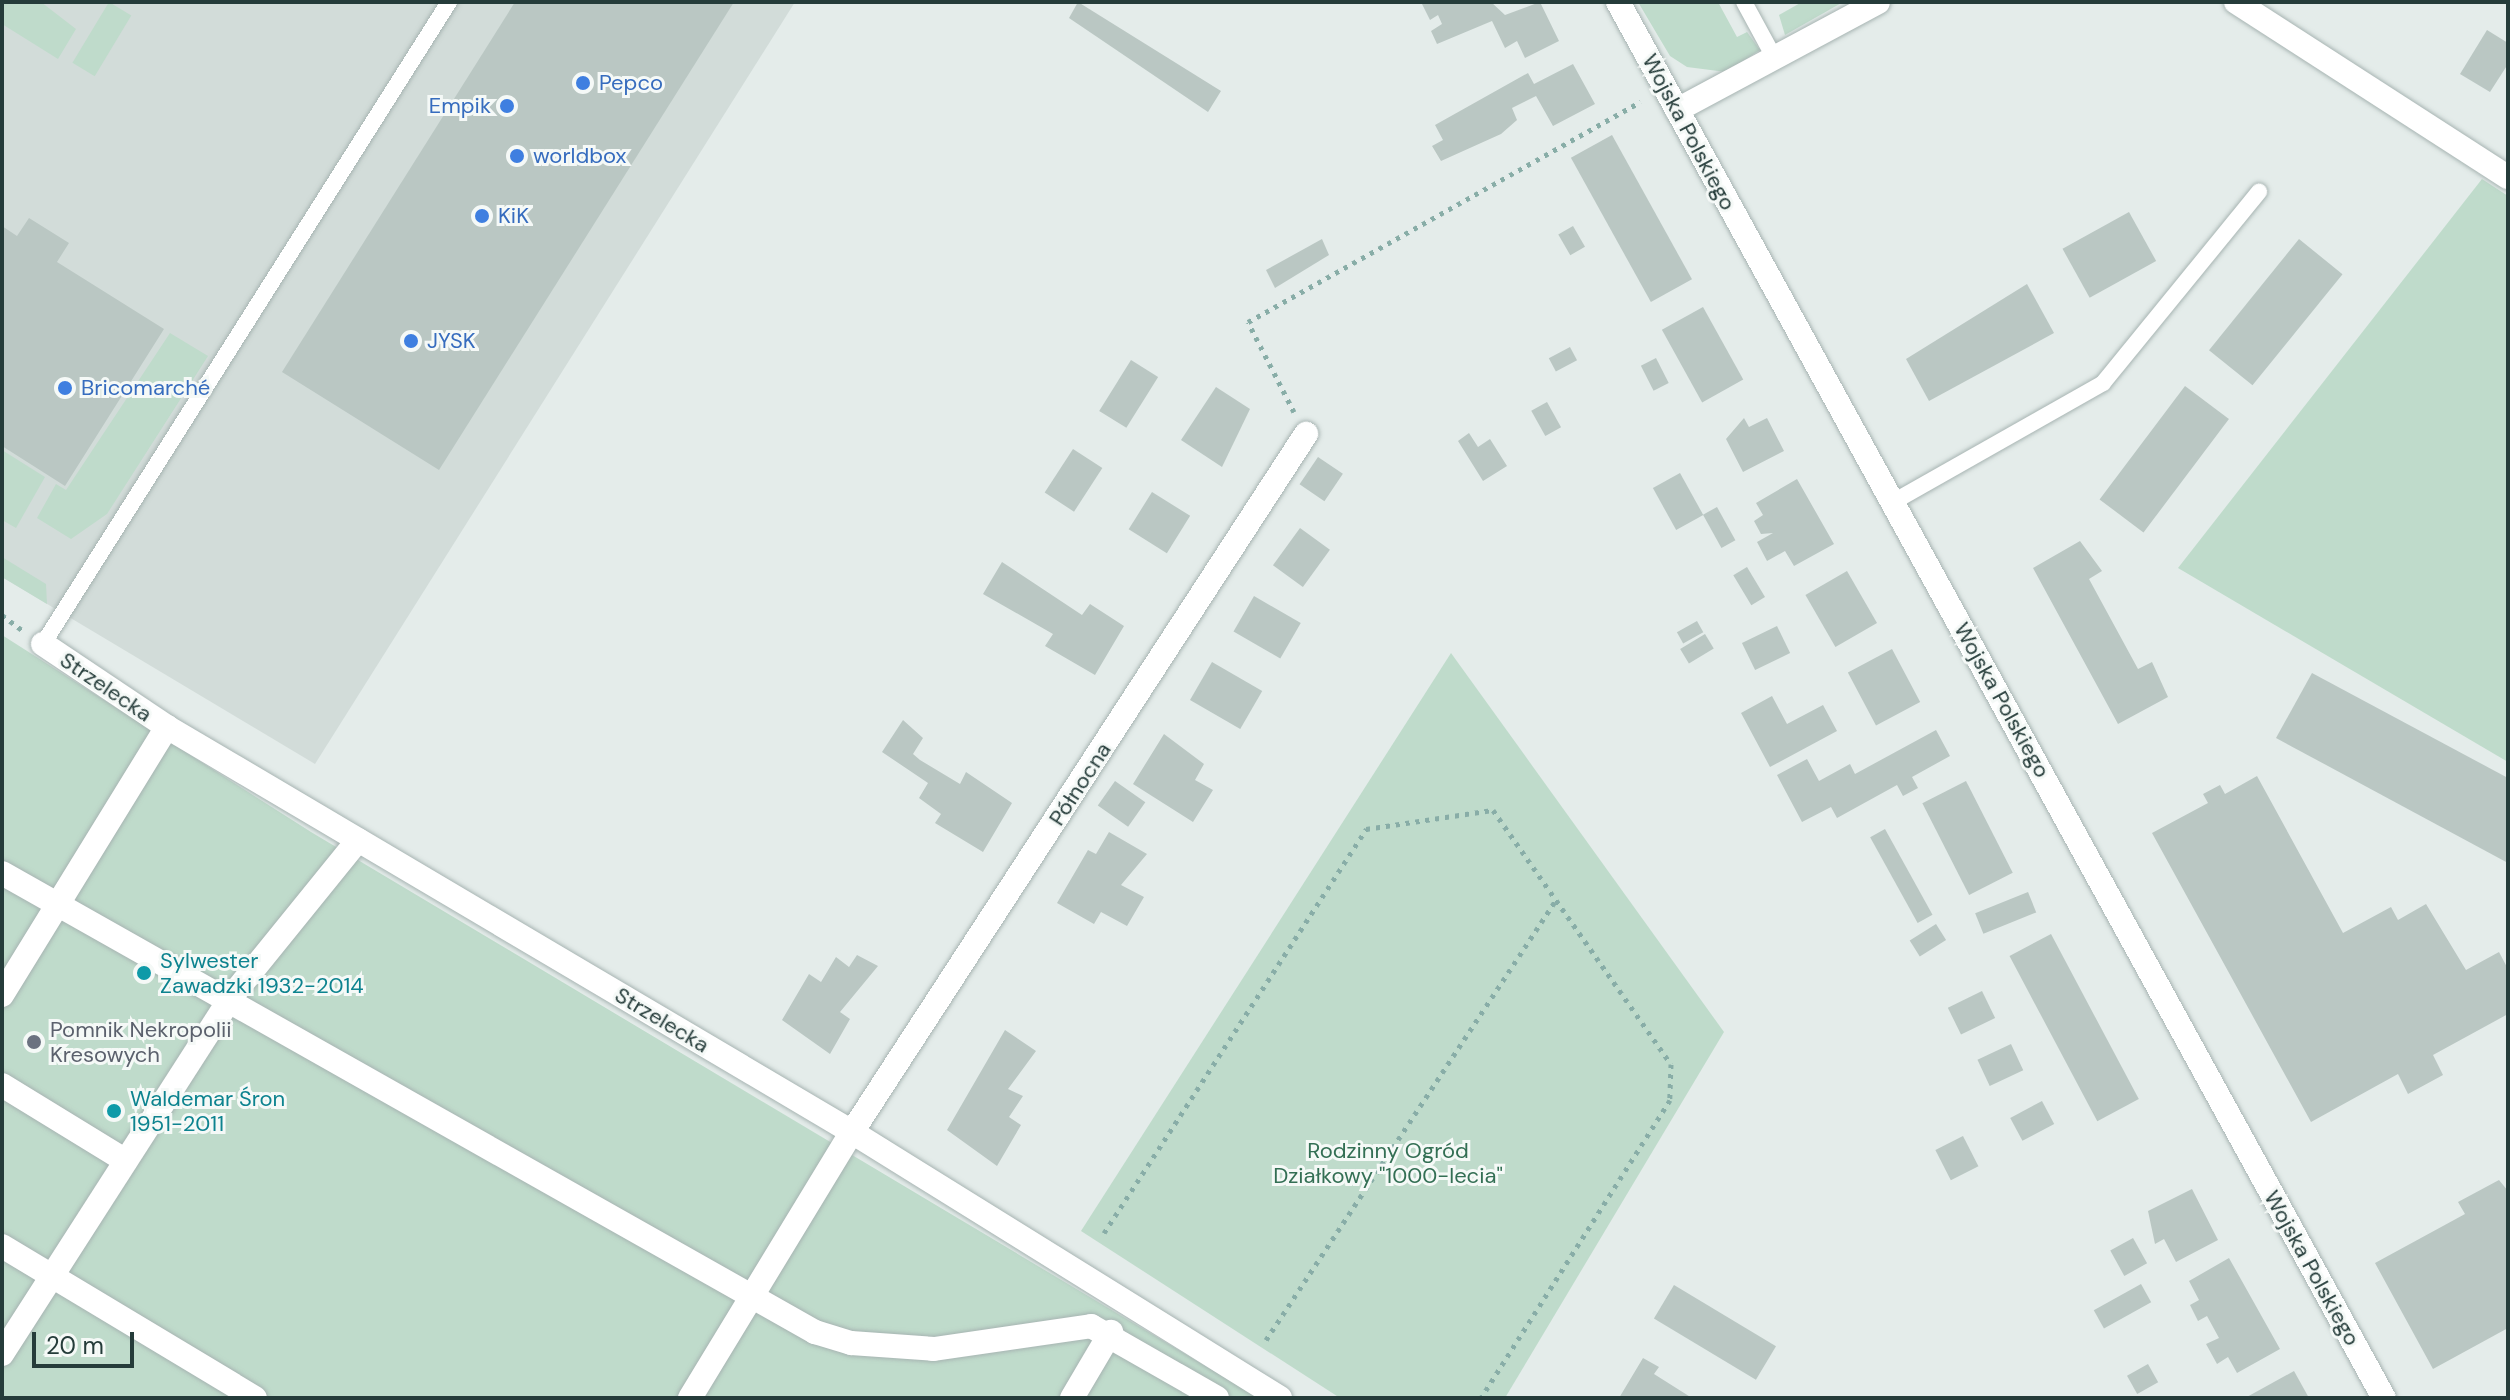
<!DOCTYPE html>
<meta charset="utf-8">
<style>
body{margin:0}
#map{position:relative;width:2510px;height:1400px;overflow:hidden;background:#e4ecea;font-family:"DM Sans",sans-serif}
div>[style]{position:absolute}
.built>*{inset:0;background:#d2dcd9}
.green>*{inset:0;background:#bfdbcb;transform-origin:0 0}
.building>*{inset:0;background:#bac7c3;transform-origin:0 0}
.path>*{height:5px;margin-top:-2.5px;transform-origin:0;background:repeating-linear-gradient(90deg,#88ada7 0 4px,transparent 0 10px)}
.roads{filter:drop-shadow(0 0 2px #a7b4b2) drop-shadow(0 0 2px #a7b4b2)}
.lane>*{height:16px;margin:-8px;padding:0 8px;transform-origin:8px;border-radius:8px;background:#fff}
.street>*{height:24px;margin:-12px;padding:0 12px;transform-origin:12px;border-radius:12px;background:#fff}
.secondary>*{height:24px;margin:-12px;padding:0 12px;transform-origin:12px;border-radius:12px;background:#fff}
.dots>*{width:22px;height:22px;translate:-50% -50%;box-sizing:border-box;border:4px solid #f5f9f7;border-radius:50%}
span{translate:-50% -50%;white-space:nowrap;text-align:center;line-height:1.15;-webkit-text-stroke:6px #f5f9f7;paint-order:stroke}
.shop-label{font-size:22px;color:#366cbe}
.left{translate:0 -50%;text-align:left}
.right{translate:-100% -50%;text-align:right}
.street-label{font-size:22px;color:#253c3a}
.culture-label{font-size:22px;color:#0d838f}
.worship-label{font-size:22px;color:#5b616d}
.park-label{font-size:22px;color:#336f54}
.frame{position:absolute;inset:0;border:4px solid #253c3a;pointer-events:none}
.scale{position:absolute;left:32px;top:1332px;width:102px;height:36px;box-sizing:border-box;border:4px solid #253c3a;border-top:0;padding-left:10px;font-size:24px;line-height:28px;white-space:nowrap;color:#253c3a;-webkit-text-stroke:6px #f5f9f7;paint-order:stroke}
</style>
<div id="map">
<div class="built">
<div style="clip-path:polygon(2px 2px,795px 2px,315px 764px,2px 577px)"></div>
</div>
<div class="green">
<div style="clip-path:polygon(2px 2px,41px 2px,76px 29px,58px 59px,2px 24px)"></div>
<div style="left:109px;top:2px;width:26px;height:71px;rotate:31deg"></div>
<div style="clip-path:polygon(1638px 2px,1718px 2px,1737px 37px,1747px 32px,1760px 50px,1726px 72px,1687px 67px,1670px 56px)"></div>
<div style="clip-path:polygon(1802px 2px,1843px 2px,1785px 35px,1779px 15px)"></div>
<div style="clip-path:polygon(2482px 179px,2508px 196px,2508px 762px,2178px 568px)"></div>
<div style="clip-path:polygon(170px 333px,208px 356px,107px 514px,71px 539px,37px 518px,56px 484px,66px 490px)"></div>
<div style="clip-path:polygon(2px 450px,45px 477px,16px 528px,2px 520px)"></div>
<div style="clip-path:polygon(2px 557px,46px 584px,47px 604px,2px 577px)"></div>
<div style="clip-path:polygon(2px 635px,311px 832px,1259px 1398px,2px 1398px)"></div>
<div style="clip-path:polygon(1451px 653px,1724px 1032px,1505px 1398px,1340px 1398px,1081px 1231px)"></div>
</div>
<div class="building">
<div style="clip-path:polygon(515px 2px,734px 2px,439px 470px,282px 372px)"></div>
<div style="clip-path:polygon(1078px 2px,1221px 91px,1208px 112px,1069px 18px)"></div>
<div style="clip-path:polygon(1421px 2px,1491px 2px,1505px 15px,1540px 2px,1559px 41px,1525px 58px,1517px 41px,1505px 48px,1492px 21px,1437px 44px,1431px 31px,1442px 24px,1438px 15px,1430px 20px)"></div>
<div style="clip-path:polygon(2487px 30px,2508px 43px,2508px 64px,2490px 92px,2460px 74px)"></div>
<div style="clip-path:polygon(1573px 64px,1595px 104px,1553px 126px,1536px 96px,1512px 108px,1517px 120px,1501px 134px,1441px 161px,1432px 146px,1443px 140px,1435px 125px,1528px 73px,1534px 84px)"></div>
<div style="left:1612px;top:135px;width:165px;height:47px;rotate:61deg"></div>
<div style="left:2129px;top:212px;width:56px;height:76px;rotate:61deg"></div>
<div style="clip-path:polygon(29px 218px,69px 243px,57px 262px,164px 329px,65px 486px,2px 446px,2px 226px,17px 236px)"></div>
<div style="left:1573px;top:226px;width:24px;height:17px;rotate:60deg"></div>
<div style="clip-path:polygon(1322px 239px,1329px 255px,1275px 288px,1266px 270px)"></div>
<div style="left:2299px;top:239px;width:56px;height:143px;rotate:39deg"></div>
<div style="clip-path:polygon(2027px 284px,2054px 333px,1929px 401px,1906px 359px)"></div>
<div style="left:1703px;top:307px;width:83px;height:47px;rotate:61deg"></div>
<div style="left:1570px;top:347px;width:15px;height:24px;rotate:62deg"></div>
<div style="left:1656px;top:358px;width:28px;height:17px;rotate:63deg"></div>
<div style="left:1131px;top:360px;width:32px;height:60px;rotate:32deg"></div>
<div style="left:2185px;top:386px;width:55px;height:142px;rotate:37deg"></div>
<div style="clip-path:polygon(1216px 387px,1250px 409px,1222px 467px,1181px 440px)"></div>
<div style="left:1547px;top:402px;width:29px;height:18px;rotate:61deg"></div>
<div style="clip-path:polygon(1744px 418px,1749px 427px,1767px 418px,1784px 451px,1743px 472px,1726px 439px)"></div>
<div style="clip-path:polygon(1469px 433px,1478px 447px,1490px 439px,1507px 466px,1483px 481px,1458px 441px)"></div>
<div style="left:1073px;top:449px;width:35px;height:52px;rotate:33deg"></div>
<div style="left:1318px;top:457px;width:30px;height:33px;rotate:34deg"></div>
<div style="left:1680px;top:473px;width:48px;height:31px;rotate:61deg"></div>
<div style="clip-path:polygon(1797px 479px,1834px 544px,1794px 566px,1785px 551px,1767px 561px,1757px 542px,1773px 533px,1761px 534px,1754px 521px,1763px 515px,1756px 503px)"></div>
<div style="left:1152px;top:492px;width:45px;height:44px;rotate:32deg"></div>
<div style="left:1717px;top:507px;width:38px;height:16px;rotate:61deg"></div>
<div style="left:1300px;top:528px;width:37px;height:46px;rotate:36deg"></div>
<div style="clip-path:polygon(2080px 541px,2102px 571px,2089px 579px,2138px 669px,2152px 662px,2168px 697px,2118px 724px,2033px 568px)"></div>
<div style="clip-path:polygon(1002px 562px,1082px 615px,1090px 604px,1124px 626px,1095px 675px,1045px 646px,1053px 634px,983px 594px)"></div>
<div style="left:1747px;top:567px;width:35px;height:16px;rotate:59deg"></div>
<div style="left:1847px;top:571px;width:60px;height:48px;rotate:60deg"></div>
<div style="left:1254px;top:596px;width:54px;height:41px;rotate:30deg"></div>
<div style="left:1697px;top:621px;width:13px;height:23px;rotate:61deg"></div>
<div style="left:1777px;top:626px;width:30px;height:39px;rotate:64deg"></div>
<div style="left:1705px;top:634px;width:17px;height:29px;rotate:59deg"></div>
<div style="left:1892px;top:649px;width:60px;height:50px;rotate:62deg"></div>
<div style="left:1212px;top:662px;width:58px;height:44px;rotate:30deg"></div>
<div style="clip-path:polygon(2312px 673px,2508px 778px,2508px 863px,2276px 738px)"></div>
<div style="clip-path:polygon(1772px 696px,1787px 724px,1823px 705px,1837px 731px,1770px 767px,1741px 713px)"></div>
<div style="clip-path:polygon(903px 720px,923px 738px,913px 754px,920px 760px,960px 784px,966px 772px,1012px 803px,983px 852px,935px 823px,941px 814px,919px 798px,928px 783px,882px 752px)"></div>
<div style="clip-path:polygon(1936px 730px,1950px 756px,1912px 777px,1918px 788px,1903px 796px,1897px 785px,1837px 818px,1831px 807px,1802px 822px,1777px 775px,1807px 759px,1819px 781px,1850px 764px,1855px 774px)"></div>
<div style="clip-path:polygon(1164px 734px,1204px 764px,1195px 780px,1213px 790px,1193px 822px,1133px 784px)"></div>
<div style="clip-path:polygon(2257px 776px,2343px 933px,2391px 907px,2398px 920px,2426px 904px,2466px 970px,2499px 952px,2508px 969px,2508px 1014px,2433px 1055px,2443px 1075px,2408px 1094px,2398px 1074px,2311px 1122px,2152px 833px,2208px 803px,2203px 794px,2220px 785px,2225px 794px)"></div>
<div style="left:1115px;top:781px;width:37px;height:30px;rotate:35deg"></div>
<div style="left:1966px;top:781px;width:103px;height:49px;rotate:63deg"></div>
<div style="left:1885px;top:829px;width:98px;height:17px;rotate:61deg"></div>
<div style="clip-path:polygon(1109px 832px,1147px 854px,1121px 885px,1144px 897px,1127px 926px,1101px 912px,1094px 924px,1057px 903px,1088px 850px,1096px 854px)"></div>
<div style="left:2028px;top:892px;width:22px;height:57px;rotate:68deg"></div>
<div style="left:1936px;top:924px;width:19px;height:31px;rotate:58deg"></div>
<div style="left:2051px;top:934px;width:187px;height:47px;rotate:62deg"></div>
<div style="clip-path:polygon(857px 955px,878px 966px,840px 1012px,850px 1019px,830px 1054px,782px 1020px,809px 974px,821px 982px,836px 957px,849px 967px)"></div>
<div style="left:1982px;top:991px;width:30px;height:38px;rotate:64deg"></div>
<div style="clip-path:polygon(1005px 1030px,1036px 1051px,1008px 1089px,1023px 1096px,1009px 1117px,1021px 1125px,997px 1166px,947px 1130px)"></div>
<div style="left:2011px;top:1044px;width:29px;height:37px;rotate:65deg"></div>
<div style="left:2042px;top:1101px;width:26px;height:36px;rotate:62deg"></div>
<div style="left:1963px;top:1136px;width:34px;height:31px;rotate:63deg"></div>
<div style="clip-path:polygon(2499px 1180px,2508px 1191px,2508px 1328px,2433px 1369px,2375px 1263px,2465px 1214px,2458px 1202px)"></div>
<div style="clip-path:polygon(2192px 1189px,2218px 1240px,2176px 1262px,2164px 1239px,2155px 1244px,2148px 1211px)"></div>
<div style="left:2133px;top:1238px;width:29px;height:26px;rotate:61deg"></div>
<div style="clip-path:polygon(2229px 1258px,2280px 1349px,2237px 1373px,2228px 1357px,2217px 1364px,2206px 1344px,2219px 1338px,2207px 1316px,2198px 1321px,2190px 1305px,2199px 1300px,2189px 1281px)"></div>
<div style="left:2141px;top:1284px;width:21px;height:54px;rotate:61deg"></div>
<div style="left:1674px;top:1285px;width:119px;height:39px;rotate:31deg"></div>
<div style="clip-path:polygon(1643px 1358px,1659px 1367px,1654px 1374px,1692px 1398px,1619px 1398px)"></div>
<div style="left:2148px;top:1364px;width:21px;height:24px;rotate:61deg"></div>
<div style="clip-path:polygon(2294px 1371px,2309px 1398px,2245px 1398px)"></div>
</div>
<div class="path">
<div style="left:1294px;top:412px;width:101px;rotate:-117.1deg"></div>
<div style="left:1248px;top:322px;width:450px;rotate:-29.3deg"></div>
<div style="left:2px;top:615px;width:25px;rotate:37deg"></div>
<div style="left:1104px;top:1233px;width:482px;rotate:-57deg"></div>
<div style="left:1366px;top:829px;width:128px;rotate:-8.5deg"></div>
<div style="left:1493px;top:810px;width:310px;rotate:55deg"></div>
<div style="left:1671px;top:1064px;width:36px;rotate:92deg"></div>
<div style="left:1670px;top:1100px;width:353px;rotate:122.4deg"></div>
<div style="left:1266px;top:1340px;width:527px;rotate:-56.61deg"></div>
</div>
<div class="roads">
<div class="lane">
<div style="left:1744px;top:2px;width:65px;rotate:61.5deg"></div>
<div style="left:1893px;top:502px;width:241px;rotate:-29.5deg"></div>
<div style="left:2103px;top:383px;width:247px;rotate:-50.8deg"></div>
<div style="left:43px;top:644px;width:760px;rotate:-57.69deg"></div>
</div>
<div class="street">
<div style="left:2236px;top:2px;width:323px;rotate:32.8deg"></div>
<div style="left:1677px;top:110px;width:228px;rotate:-28.2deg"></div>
<div style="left:43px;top:644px;width:149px;rotate:33.8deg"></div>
<div style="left:167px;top:727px;width:796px;rotate:30.59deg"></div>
<div style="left:852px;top:1132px;width:504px;rotate:31.86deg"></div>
<div style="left:2px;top:873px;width:934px;rotate:29.45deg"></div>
<div style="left:815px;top:1332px;width:38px;rotate:17deg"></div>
<div style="left:851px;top:1343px;width:83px;rotate:4.1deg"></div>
<div style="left:934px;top:1349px;width:159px;rotate:-8.3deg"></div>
<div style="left:1091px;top:1326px;width:145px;rotate:29.7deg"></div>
<div style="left:2px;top:995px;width:315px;rotate:-58.4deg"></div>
<div style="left:2px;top:1085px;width:145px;rotate:31.5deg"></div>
<div style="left:2px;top:1246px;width:295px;rotate:31deg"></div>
<div style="left:2px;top:1354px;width:424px;rotate:-57.3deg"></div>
<div style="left:231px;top:997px;width:202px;rotate:-51deg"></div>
<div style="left:690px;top:1398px;width:311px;rotate:-58.7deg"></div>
<div style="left:852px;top:1132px;width:833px;rotate:-56.96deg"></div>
<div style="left:1072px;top:1398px;width:77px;rotate:-59.4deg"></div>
</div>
<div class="secondary">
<div style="left:1618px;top:2px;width:1592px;rotate:61.25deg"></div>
</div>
</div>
<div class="dots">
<div style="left:583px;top:83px;background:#3f7fe0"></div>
<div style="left:507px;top:106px;background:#3f7fe0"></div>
<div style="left:517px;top:156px;background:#3f7fe0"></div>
<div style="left:482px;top:216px;background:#3f7fe0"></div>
<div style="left:411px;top:341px;background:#3f7fe0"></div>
<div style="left:65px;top:388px;background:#3f7fe0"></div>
<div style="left:144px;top:973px;background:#0f9aa8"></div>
<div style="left:34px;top:1042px;background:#6b7280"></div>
<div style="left:114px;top:1111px;background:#0f9aa8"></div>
</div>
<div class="shop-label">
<span class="left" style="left:599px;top:83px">Pepco</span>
<span class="right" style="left:491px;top:106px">Empik</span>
<span class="left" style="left:533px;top:156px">worldbox</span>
<span class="left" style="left:498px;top:216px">KiK</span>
<span class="left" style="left:427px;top:341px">JYSK</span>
<span class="left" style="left:81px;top:388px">Bricomarché</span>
</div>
<div class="street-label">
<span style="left:1689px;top:132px;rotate:62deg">Wojska Polskiego</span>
<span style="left:106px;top:687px;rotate:34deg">Strzelecka</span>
<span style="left:2002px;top:700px;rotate:61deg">Wojska Polskiego</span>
<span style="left:1080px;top:784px;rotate:-57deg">Północna</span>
<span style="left:662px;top:1020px;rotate:31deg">Strzelecka</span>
<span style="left:2312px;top:1268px;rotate:61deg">Wojska Polskiego</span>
</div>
<div class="culture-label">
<span class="left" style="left:160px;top:973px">Sylwester<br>Zawadzki 1932-2014</span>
<span class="left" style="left:130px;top:1111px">Waldemar Śron<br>1951-2011</span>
</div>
<div class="worship-label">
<span class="left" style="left:50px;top:1042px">Pomnik Nekropolii<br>Kresowych</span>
</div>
<div class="park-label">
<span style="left:1388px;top:1163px">Rodzinny Ogród<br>Działkowy "1000-lecia"</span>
</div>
<div class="frame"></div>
<div class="scale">20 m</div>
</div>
